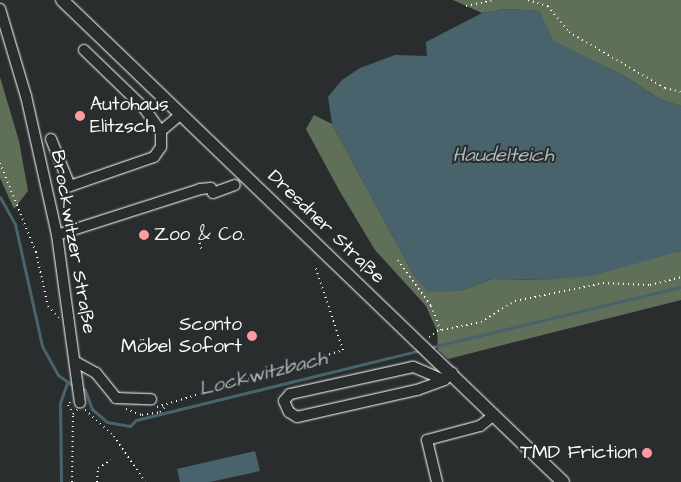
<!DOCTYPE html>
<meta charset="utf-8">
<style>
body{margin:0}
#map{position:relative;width:681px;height:482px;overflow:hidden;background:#2a2d2e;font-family:"Architects Daughter",sans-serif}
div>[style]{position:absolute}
.green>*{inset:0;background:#606f57}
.water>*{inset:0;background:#48636c}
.stream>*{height:3px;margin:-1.5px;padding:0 1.5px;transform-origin:1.5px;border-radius:1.5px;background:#48636c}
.path>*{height:2px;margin-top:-1px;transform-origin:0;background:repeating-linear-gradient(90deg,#fff 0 1px,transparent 0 5px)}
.roads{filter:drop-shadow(0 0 1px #fff) drop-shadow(0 0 1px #fff)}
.minor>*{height:10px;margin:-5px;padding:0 5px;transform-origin:5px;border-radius:5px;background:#2a2d2e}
.major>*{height:12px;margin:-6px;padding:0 6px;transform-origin:6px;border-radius:6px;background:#2a2d2e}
.dots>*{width:14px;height:14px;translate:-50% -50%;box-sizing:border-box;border:2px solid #2a2d2e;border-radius:50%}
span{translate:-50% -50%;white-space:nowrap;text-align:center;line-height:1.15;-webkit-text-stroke:4px #2a2d2e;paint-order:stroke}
.poi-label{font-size:19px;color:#fff}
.left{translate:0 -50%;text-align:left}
.right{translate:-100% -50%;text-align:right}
.street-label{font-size:19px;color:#fff}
.water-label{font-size:20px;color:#adb9bd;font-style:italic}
</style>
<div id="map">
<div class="green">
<div style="clip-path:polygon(453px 0,681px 0,681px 106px,661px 100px,626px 77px,553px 41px,539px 11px,506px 9px,482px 13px)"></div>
<div style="clip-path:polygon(0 77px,19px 141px,28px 191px,14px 209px,0 178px)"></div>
<div style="clip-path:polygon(314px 115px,332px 124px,415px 277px,460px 291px,492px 279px,547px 280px,681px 251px,681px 300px,448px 359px,438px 350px,437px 331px,426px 306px,375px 250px,339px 190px,306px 129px)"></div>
</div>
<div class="water">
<div style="clip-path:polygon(506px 9px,539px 11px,554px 41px,626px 77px,661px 100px,681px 106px,681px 251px,592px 276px,547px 280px,492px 279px,460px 291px,428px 292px,415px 277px,332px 124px,328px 97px,342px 80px,360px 68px,395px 55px,427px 56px,426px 42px,482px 13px)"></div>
<div style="clip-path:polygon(255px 451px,260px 471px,210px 482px,180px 482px,177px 469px)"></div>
</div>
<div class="stream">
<div style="left:0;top:197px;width:31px;rotate:61deg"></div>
<div style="left:15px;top:224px;width:125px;rotate:77.5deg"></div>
<div style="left:42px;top:346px;width:33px;rotate:61deg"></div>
<div style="left:58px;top:375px;width:19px;rotate:35deg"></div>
<div style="left:428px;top:348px;width:260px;rotate:-13.6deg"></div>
<div style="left:80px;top:388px;width:5px;rotate:22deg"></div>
<div style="left:85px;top:390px;width:20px;rotate:70deg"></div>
<div style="left:92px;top:409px;width:20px;rotate:41deg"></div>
<div style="left:107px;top:422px;width:23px;rotate:10deg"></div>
<div style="left:130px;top:426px;width:8px;rotate:-45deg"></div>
<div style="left:136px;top:420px;width:294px;rotate:-13.8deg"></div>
<div style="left:61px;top:482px;width:79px;rotate:-90.7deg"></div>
<div style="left:60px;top:403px;width:21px;rotate:-71deg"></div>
</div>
<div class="path">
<div style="left:528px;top:0;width:21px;rotate:17deg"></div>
<div style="left:548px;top:6px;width:33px;rotate:51deg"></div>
<div style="left:569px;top:32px;width:111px;rotate:30.3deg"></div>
<div style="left:665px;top:88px;width:16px;rotate:14deg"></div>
<div style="left:466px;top:6px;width:30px;rotate:-12deg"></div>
<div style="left:0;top:163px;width:96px;rotate:68deg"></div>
<div style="left:36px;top:252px;width:55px;rotate:77.5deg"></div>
<div style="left:48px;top:306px;width:16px;rotate:47deg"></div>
<div style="left:198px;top:238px;width:14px;rotate:73deg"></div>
<div style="left:398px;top:260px;width:57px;rotate:54.3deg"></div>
<div style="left:431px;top:306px;width:27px;rotate:68deg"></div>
<div style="left:429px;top:337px;width:10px;rotate:-37deg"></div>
<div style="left:437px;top:331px;width:45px;rotate:-11.6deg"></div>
<div style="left:481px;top:322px;width:40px;rotate:-32deg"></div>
<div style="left:515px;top:301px;width:90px;rotate:-11.6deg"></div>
<div style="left:603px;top:283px;width:47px;rotate:2.4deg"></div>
<div style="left:650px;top:285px;width:32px;rotate:-14deg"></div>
<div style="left:70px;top:402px;width:4px;rotate:124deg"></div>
<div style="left:68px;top:405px;width:10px;rotate:61deg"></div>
<div style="left:157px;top:407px;width:195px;rotate:-17deg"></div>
<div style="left:343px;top:350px;width:89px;rotate:-108.4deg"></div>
<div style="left:126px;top:409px;width:17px;rotate:21deg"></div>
<div style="left:142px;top:415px;width:18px;rotate:-9deg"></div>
<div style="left:160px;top:412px;width:7px;rotate:-45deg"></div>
<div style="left:85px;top:410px;width:39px;rotate:42deg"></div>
<div style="left:114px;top:436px;width:55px;rotate:56deg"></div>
<div style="left:72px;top:482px;width:68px;rotate:-89.2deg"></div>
<div style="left:73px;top:414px;width:6px;rotate:-45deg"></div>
<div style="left:97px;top:482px;width:14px;rotate:-86deg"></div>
<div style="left:98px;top:468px;width:15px;rotate:-32deg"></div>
</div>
<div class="roads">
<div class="minor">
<div style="left:0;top:9px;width:91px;rotate:73.4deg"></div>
<div style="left:26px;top:96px;width:142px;rotate:77.4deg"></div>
<div style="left:57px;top:235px;width:169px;rotate:82.2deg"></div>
<div style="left:84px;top:50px;width:83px;rotate:44deg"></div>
<div style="left:144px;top:108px;width:29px;rotate:54deg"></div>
<div style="left:51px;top:139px;width:51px;rotate:68deg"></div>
<div style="left:70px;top:186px;width:3px;rotate:-18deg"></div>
<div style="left:73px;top:185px;width:86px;rotate:-19.1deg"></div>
<div style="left:154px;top:157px;width:12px;rotate:-55deg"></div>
<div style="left:161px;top:147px;width:16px;rotate:-90deg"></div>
<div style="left:161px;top:131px;width:26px;rotate:-40deg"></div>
<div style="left:57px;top:235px;width:150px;rotate:-17.8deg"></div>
<div style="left:200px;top:189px;width:11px;rotate:-5deg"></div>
<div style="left:211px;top:188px;width:5px;rotate:68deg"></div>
<div style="left:213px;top:193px;width:23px;rotate:-20deg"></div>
<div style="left:76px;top:362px;width:23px;rotate:29deg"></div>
<div style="left:96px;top:373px;width:32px;rotate:51deg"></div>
<div style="left:116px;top:398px;width:35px;rotate:2deg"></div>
<div style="left:444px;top:380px;width:34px;rotate:-157deg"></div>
<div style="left:413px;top:367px;width:126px;rotate:167.6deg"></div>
<div style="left:290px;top:394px;width:9px;rotate:131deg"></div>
<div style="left:284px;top:401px;width:12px;rotate:66deg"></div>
<div style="left:289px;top:412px;width:9px;rotate:32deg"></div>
<div style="left:297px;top:417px;width:123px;rotate:-12.7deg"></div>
<div style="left:417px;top:390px;width:29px;rotate:-20deg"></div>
<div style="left:444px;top:380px;width:11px;rotate:-41deg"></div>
<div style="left:437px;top:482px;width:43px;rotate:-103.4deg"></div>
<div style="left:427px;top:440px;width:55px;rotate:-14.8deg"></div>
<div style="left:480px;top:426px;width:18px;rotate:-38deg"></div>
</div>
<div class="major">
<div style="left:62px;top:0;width:695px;rotate:43.89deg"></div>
</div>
</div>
<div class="dots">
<div style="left:80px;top:116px;background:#ff9aa2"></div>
<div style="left:144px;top:235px;background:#ff9aa2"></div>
<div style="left:252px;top:336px;background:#ff9aa2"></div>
<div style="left:647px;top:453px;background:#ff9aa2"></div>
</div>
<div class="poi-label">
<span class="left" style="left:90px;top:116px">Autohaus<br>Elitzsch</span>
<span class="left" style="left:154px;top:235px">Zoo &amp; Co.</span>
<span class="right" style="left:242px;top:336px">Sconto<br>Möbel Sofort</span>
<span class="right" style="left:637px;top:453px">TMD Friction</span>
</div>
<div class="street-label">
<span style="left:326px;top:227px;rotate:44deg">Dresdner Straße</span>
<span style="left:73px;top:242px;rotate:80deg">Brockwitzer Straße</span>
</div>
<div class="water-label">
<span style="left:503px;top:155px">Haudelteich</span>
<span style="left:263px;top:374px;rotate:-14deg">Lockwitzbach</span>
</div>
</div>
